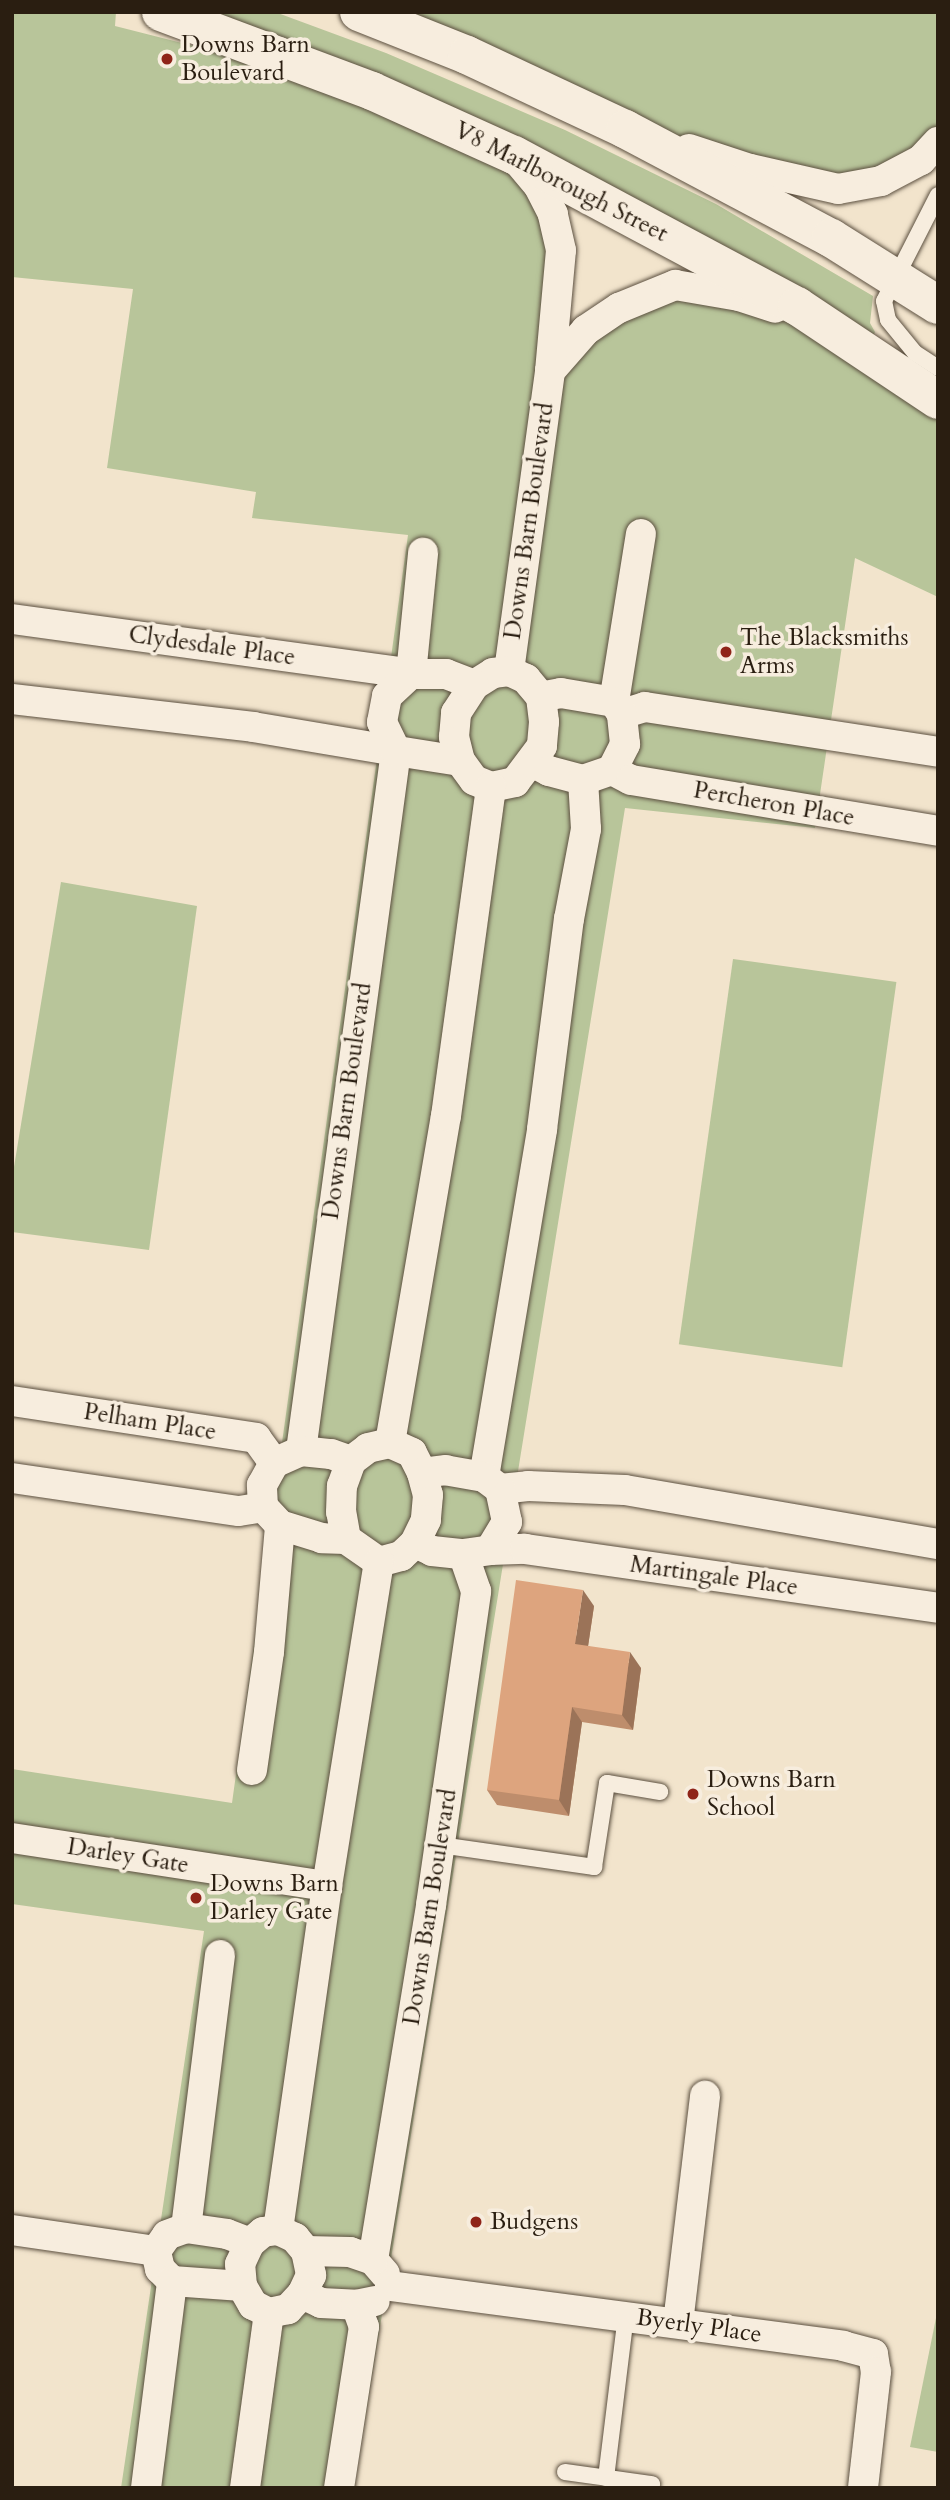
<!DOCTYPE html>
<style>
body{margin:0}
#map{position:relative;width:950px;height:2500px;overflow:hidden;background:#f2e4cc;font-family:Cardo,serif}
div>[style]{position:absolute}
.green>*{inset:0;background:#b8c59a;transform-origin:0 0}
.roads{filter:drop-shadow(0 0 2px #5c5040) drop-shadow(0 0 2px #5c5040)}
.service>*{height:16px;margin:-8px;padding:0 8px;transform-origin:8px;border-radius:8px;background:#f7edde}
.minor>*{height:30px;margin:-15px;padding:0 15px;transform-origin:15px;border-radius:15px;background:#f7edde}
.secondary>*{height:38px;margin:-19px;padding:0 19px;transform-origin:19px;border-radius:19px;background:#f7edde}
.wall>*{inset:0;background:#be8d6c}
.shaded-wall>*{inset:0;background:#9b7358}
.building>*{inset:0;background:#dda47e}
.dots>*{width:19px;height:19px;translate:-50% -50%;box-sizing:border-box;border:4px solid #f7edde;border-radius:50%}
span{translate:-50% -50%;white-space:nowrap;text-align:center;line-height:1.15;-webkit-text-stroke:7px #f7edde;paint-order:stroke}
.poi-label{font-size:24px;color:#2a1e11}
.left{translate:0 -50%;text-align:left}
.street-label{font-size:24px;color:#2a1e11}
.frame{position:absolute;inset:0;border:14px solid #2a1e11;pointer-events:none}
</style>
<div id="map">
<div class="green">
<div style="clip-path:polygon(12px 12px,116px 12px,115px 26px,372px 91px,514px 155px,553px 214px,550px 370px,675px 285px,820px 320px,938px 400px,938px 597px,855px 558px,815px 828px,625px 808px,354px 2488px,121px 2488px,204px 1931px,12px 1904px,12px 1769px,232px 1803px,408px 535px,252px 518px,256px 492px,107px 468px,133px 289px,12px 277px)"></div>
<div style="clip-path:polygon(186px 12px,275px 12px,386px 53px,565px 130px,716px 204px,873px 296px,870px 323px,875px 332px,872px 339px)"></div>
<div style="clip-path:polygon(359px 12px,938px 12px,938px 142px,881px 181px,788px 179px)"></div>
<div style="clip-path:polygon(61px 882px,197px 906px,149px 1250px,12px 1232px,12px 1179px)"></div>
<div style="left:733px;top:959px;width:165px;height:389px;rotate:8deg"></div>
<div style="clip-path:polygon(938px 2308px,938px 2452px,910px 2447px)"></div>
</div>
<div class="roads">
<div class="service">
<div style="left:938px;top:195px;width:119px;rotate:117deg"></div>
<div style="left:884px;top:301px;width:19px;rotate:78deg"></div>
<div style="left:888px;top:320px;width:43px;rotate:50.7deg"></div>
<div style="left:915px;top:353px;width:27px;rotate:33deg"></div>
<div style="left:440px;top:1845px;width:156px;rotate:8.1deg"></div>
<div style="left:594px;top:1867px;width:85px;rotate:-81.2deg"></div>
<div style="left:607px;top:1783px;width:54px;rotate:9.6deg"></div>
<div style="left:565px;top:2472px;width:88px;rotate:7.9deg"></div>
<div style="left:606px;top:2478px;width:163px;rotate:-83deg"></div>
</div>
<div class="minor">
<div style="left:689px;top:149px;width:64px;rotate:18.2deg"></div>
<div style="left:750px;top:169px;width:90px;rotate:12.8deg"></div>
<div style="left:838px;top:189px;width:44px;rotate:-10.5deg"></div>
<div style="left:881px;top:181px;width:45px;rotate:-27.7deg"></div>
<div style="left:921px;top:160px;width:25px;rotate:-47deg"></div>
<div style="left:550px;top:371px;width:55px;rotate:-48.7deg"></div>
<div style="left:586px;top:330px;width:40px;rotate:-34deg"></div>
<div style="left:619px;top:308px;width:61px;rotate:-22.3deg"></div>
<div style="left:675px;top:285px;width:65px;rotate:9.8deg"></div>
<div style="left:739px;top:296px;width:38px;rotate:18deg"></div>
<div style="left:12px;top:619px;width:403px;rotate:7.8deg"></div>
<div style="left:411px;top:674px;width:122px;rotate:-84.3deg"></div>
<div style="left:509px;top:671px;width:303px;rotate:-82.2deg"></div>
<div style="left:550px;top:371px;width:121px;rotate:-84.8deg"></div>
<div style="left:561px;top:250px;width:37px;rotate:-103deg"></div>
<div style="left:553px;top:214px;width:33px;rotate:-117deg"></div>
<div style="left:538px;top:185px;width:31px;rotate:-130deg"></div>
<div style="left:509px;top:671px;width:19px;rotate:25deg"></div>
<div style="left:526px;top:679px;width:23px;rotate:50deg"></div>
<div style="left:541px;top:697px;width:25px;rotate:83deg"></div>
<div style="left:544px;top:722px;width:24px;rotate:95deg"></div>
<div style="left:542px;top:746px;width:45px;rotate:126.9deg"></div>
<div style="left:515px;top:782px;width:25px;rotate:168deg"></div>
<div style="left:491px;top:787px;width:18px;rotate:-158deg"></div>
<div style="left:474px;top:780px;width:24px;rotate:-126deg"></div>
<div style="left:460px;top:761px;width:25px;rotate:-104deg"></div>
<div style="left:454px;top:737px;width:24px;rotate:-85deg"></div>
<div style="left:456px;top:713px;width:33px;rotate:-57deg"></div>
<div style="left:474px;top:685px;width:22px;rotate:-32deg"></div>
<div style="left:493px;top:673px;width:16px;rotate:-7deg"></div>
<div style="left:12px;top:699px;width:243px;rotate:6.6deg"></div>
<div style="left:253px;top:727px;width:145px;rotate:9.5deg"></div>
<div style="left:396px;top:751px;width:706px;rotate:97.73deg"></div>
<div style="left:614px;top:702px;width:170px;rotate:-80.9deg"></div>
<div style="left:622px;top:714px;width:24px;rotate:-17deg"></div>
<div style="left:645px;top:707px;width:296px;rotate:8.7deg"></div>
<div style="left:460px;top:761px;width:65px;rotate:-171.1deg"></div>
<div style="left:396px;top:751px;width:32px;rotate:-116deg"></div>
<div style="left:382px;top:722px;width:26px;rotate:-79deg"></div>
<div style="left:387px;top:696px;width:33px;rotate:-43deg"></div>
<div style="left:411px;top:674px;width:35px"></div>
<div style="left:446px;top:674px;width:30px;rotate:21deg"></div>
<div style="left:532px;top:762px;width:19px;rotate:28deg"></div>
<div style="left:549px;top:771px;width:35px;rotate:15deg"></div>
<div style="left:583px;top:780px;width:31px;rotate:-19deg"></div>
<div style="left:612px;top:770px;width:29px;rotate:-63deg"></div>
<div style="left:625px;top:744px;width:30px;rotate:-96deg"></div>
<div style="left:622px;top:714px;width:14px;rotate:-124deg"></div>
<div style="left:614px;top:702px;width:54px;rotate:-170.4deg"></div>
<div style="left:561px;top:693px;width:20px;rotate:169deg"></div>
<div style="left:612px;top:770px;width:21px;rotate:28deg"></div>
<div style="left:631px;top:780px;width:311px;rotate:9.4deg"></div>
<div style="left:12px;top:1401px;width:247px;rotate:8.6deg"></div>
<div style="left:256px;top:1438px;width:31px;rotate:54deg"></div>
<div style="left:390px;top:1443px;width:332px;rotate:-80.3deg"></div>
<div style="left:446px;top:1116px;width:332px;rotate:-82.2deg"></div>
<div style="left:390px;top:1443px;width:24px;rotate:24deg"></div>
<div style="left:412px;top:1453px;width:22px;rotate:63deg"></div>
<div style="left:422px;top:1473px;width:23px;rotate:75deg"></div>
<div style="left:428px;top:1495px;width:25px;rotate:95deg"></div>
<div style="left:426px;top:1520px;width:25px;rotate:116deg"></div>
<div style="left:415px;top:1543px;width:19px;rotate:137deg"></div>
<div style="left:401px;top:1556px;width:23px;rotate:165deg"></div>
<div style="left:379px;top:1562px;width:40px;rotate:-145.1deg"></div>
<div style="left:346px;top:1539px;width:27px;rotate:-100deg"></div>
<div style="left:341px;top:1512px;width:26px;rotate:-88deg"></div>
<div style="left:342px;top:1486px;width:27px;rotate:-70deg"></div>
<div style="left:351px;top:1461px;width:21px;rotate:-37deg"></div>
<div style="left:368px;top:1448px;width:23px;rotate:-13deg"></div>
<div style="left:484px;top:1477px;width:353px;rotate:-80.5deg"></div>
<div style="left:542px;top:1129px;width:212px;rotate:-82.7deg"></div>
<div style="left:569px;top:919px;width:92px;rotate:-79.3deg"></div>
<div style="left:586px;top:829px;width:49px;rotate:-93.5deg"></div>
<div style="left:12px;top:1478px;width:229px;rotate:8.3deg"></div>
<div style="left:239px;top:1511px;width:24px;rotate:-9deg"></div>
<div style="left:500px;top:1489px;width:28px;rotate:-6deg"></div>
<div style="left:528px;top:1486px;width:97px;rotate:2.4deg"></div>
<div style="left:625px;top:1490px;width:318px;rotate:9.8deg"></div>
<div style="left:346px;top:1539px;width:24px;rotate:-178deg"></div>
<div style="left:322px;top:1538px;width:44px;rotate:-162.8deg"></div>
<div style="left:280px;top:1525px;width:25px;rotate:-133deg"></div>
<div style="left:263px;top:1507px;width:22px;rotate:-93deg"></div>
<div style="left:262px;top:1485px;width:25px;rotate:-61deg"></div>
<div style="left:274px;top:1463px;width:30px;rotate:-24deg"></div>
<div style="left:301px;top:1451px;width:30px;rotate:6deg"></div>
<div style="left:331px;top:1454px;width:21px;rotate:19deg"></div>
<div style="left:415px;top:1543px;width:19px;rotate:25deg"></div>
<div style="left:432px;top:1551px;width:31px;rotate:6deg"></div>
<div style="left:463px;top:1554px;width:27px;rotate:-8deg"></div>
<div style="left:490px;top:1550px;width:33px;rotate:-59deg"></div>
<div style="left:507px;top:1522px;width:34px;rotate:-102deg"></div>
<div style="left:500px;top:1489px;width:20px;rotate:-143deg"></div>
<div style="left:484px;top:1477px;width:39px;rotate:-170deg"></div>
<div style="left:446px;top:1470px;width:24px;rotate:173deg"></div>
<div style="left:490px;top:1550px;width:35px;rotate:-2deg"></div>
<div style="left:525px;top:1549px;width:417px;rotate:8.1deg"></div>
<div style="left:252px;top:1770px;width:119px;rotate:-81.8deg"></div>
<div style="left:269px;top:1652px;width:127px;rotate:-85deg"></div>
<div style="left:12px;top:1838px;width:319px;rotate:8.7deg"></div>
<div style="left:186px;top:2228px;width:275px;rotate:-82.9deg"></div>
<div style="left:12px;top:2230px;width:146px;rotate:8.3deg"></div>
<div style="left:278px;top:2230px;width:347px;rotate:-81.9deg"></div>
<div style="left:327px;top:1886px;width:328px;rotate:-80.9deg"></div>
<div style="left:278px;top:2230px;width:19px;rotate:25deg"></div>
<div style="left:295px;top:2238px;width:17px;rotate:50deg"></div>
<div style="left:306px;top:2251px;width:25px;rotate:78deg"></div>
<div style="left:311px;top:2275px;width:21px;rotate:115deg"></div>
<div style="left:302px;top:2294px;width:21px;rotate:133deg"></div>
<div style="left:288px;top:2309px;width:19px;rotate:168deg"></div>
<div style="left:269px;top:2313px;width:18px;rotate:-153deg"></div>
<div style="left:253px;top:2305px;width:22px;rotate:-120deg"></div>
<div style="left:242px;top:2286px;width:22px;rotate:-95deg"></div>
<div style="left:240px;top:2264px;width:23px;rotate:-65deg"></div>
<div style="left:250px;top:2243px;width:17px;rotate:-40deg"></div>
<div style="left:263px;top:2232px;width:15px;rotate:-8deg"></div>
<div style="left:306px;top:2251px;width:44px;rotate:1.3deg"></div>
<div style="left:350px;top:2252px;width:24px;rotate:19deg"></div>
<div style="left:373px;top:2260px;width:18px;rotate:49deg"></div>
<div style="left:373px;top:2260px;width:360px;rotate:-80.7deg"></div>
<div style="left:431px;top:1905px;width:317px;rotate:-81.8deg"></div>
<div style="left:476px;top:1591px;width:39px;rotate:-109deg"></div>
<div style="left:242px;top:2286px;width:70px;rotate:-175.9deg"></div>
<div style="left:172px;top:2281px;width:17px;rotate:-135deg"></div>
<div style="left:160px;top:2269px;width:18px;rotate:-103deg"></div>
<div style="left:156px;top:2251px;width:19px;rotate:-55deg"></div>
<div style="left:167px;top:2235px;width:20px;rotate:-20deg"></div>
<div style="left:186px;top:2228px;width:41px;rotate:8.3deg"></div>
<div style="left:227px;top:2234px;width:25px;rotate:21deg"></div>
<div style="left:390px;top:2286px;width:457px;rotate:7.5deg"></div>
<div style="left:843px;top:2346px;width:31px;rotate:15deg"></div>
<div style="left:873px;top:2354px;width:18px;rotate:81deg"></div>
<div style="left:876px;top:2372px;width:117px;rotate:96.4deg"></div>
<div style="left:302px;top:2294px;width:21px;rotate:25deg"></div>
<div style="left:321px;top:2303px;width:35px;rotate:3deg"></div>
<div style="left:356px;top:2305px;width:19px;rotate:-12deg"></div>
<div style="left:678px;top:2323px;width:229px;rotate:-83.2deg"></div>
<div style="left:146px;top:2488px;width:209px;rotate:-82.8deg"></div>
<div style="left:245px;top:2488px;width:177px;rotate:-82.2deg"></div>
<div style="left:339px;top:2488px;width:163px;rotate:-81.2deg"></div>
<div style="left:364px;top:2327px;width:23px;rotate:-110deg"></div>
</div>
<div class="secondary">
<div style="left:161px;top:12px;width:225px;rotate:20.5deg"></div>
<div style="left:372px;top:91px;width:156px;rotate:24.3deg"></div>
<div style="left:514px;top:155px;width:321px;rotate:28.1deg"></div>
<div style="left:797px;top:306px;width:169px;rotate:33.7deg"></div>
<div style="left:359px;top:12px;width:116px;rotate:21.7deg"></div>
<div style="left:467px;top:55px;width:174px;rotate:25.1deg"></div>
<div style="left:625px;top:129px;width:233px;rotate:27.9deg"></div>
<div style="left:831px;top:238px;width:126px;rotate:32.1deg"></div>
</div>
</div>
<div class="wall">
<div style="clip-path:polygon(594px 1606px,588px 1646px,641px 1668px,633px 1730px,582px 1722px,569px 1816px,497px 1805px,487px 1790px)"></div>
</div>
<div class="shaded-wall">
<div style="clip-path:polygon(583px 1590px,594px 1606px,586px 1660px,575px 1644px)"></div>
<div style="clip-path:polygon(630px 1652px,641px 1668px,633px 1730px,622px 1715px)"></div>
<div style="clip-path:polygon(572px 1707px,582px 1722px,569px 1816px,559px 1800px)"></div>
</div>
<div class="building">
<div style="clip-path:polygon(516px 1580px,583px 1590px,575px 1644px,630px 1652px,622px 1715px,572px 1707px,559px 1800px,487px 1790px)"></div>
</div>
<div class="dots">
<div style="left:167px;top:59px;background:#8f2418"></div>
<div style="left:726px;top:652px;background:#8f2418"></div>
<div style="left:693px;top:1794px;background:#8f2418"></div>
<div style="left:196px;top:1898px;background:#8f2418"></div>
<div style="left:476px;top:2222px;background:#8f2418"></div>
</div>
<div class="poi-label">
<span class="left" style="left:181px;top:59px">Downs Barn<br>Boulevard</span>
<span class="left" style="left:740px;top:652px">The Blacksmiths<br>Arms</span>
<span class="left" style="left:707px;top:1794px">Downs Barn<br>School</span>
<span class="left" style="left:210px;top:1898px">Downs Barn<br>Darley Gate</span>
<span class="left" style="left:490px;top:2222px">Budgens</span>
</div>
<div class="street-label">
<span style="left:561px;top:182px;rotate:27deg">V8 Marlborough Street</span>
<span style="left:529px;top:521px;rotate:-82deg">Downs Barn Boulevard</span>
<span style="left:212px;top:646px;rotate:8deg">Clydesdale Place</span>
<span style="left:774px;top:804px;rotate:10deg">Percheron Place</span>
<span style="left:347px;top:1101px;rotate:-82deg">Downs Barn Boulevard</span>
<span style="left:150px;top:1422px;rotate:9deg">Pelham Place</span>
<span style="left:714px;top:1576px;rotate:8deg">Martingale Place</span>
<span style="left:128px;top:1856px;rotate:9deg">Darley Gate</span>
<span style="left:430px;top:1907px;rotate:-81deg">Downs Barn Boulevard</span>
<span style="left:699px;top:2326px;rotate:8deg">Byerly Place</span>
</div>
<div class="frame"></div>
</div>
